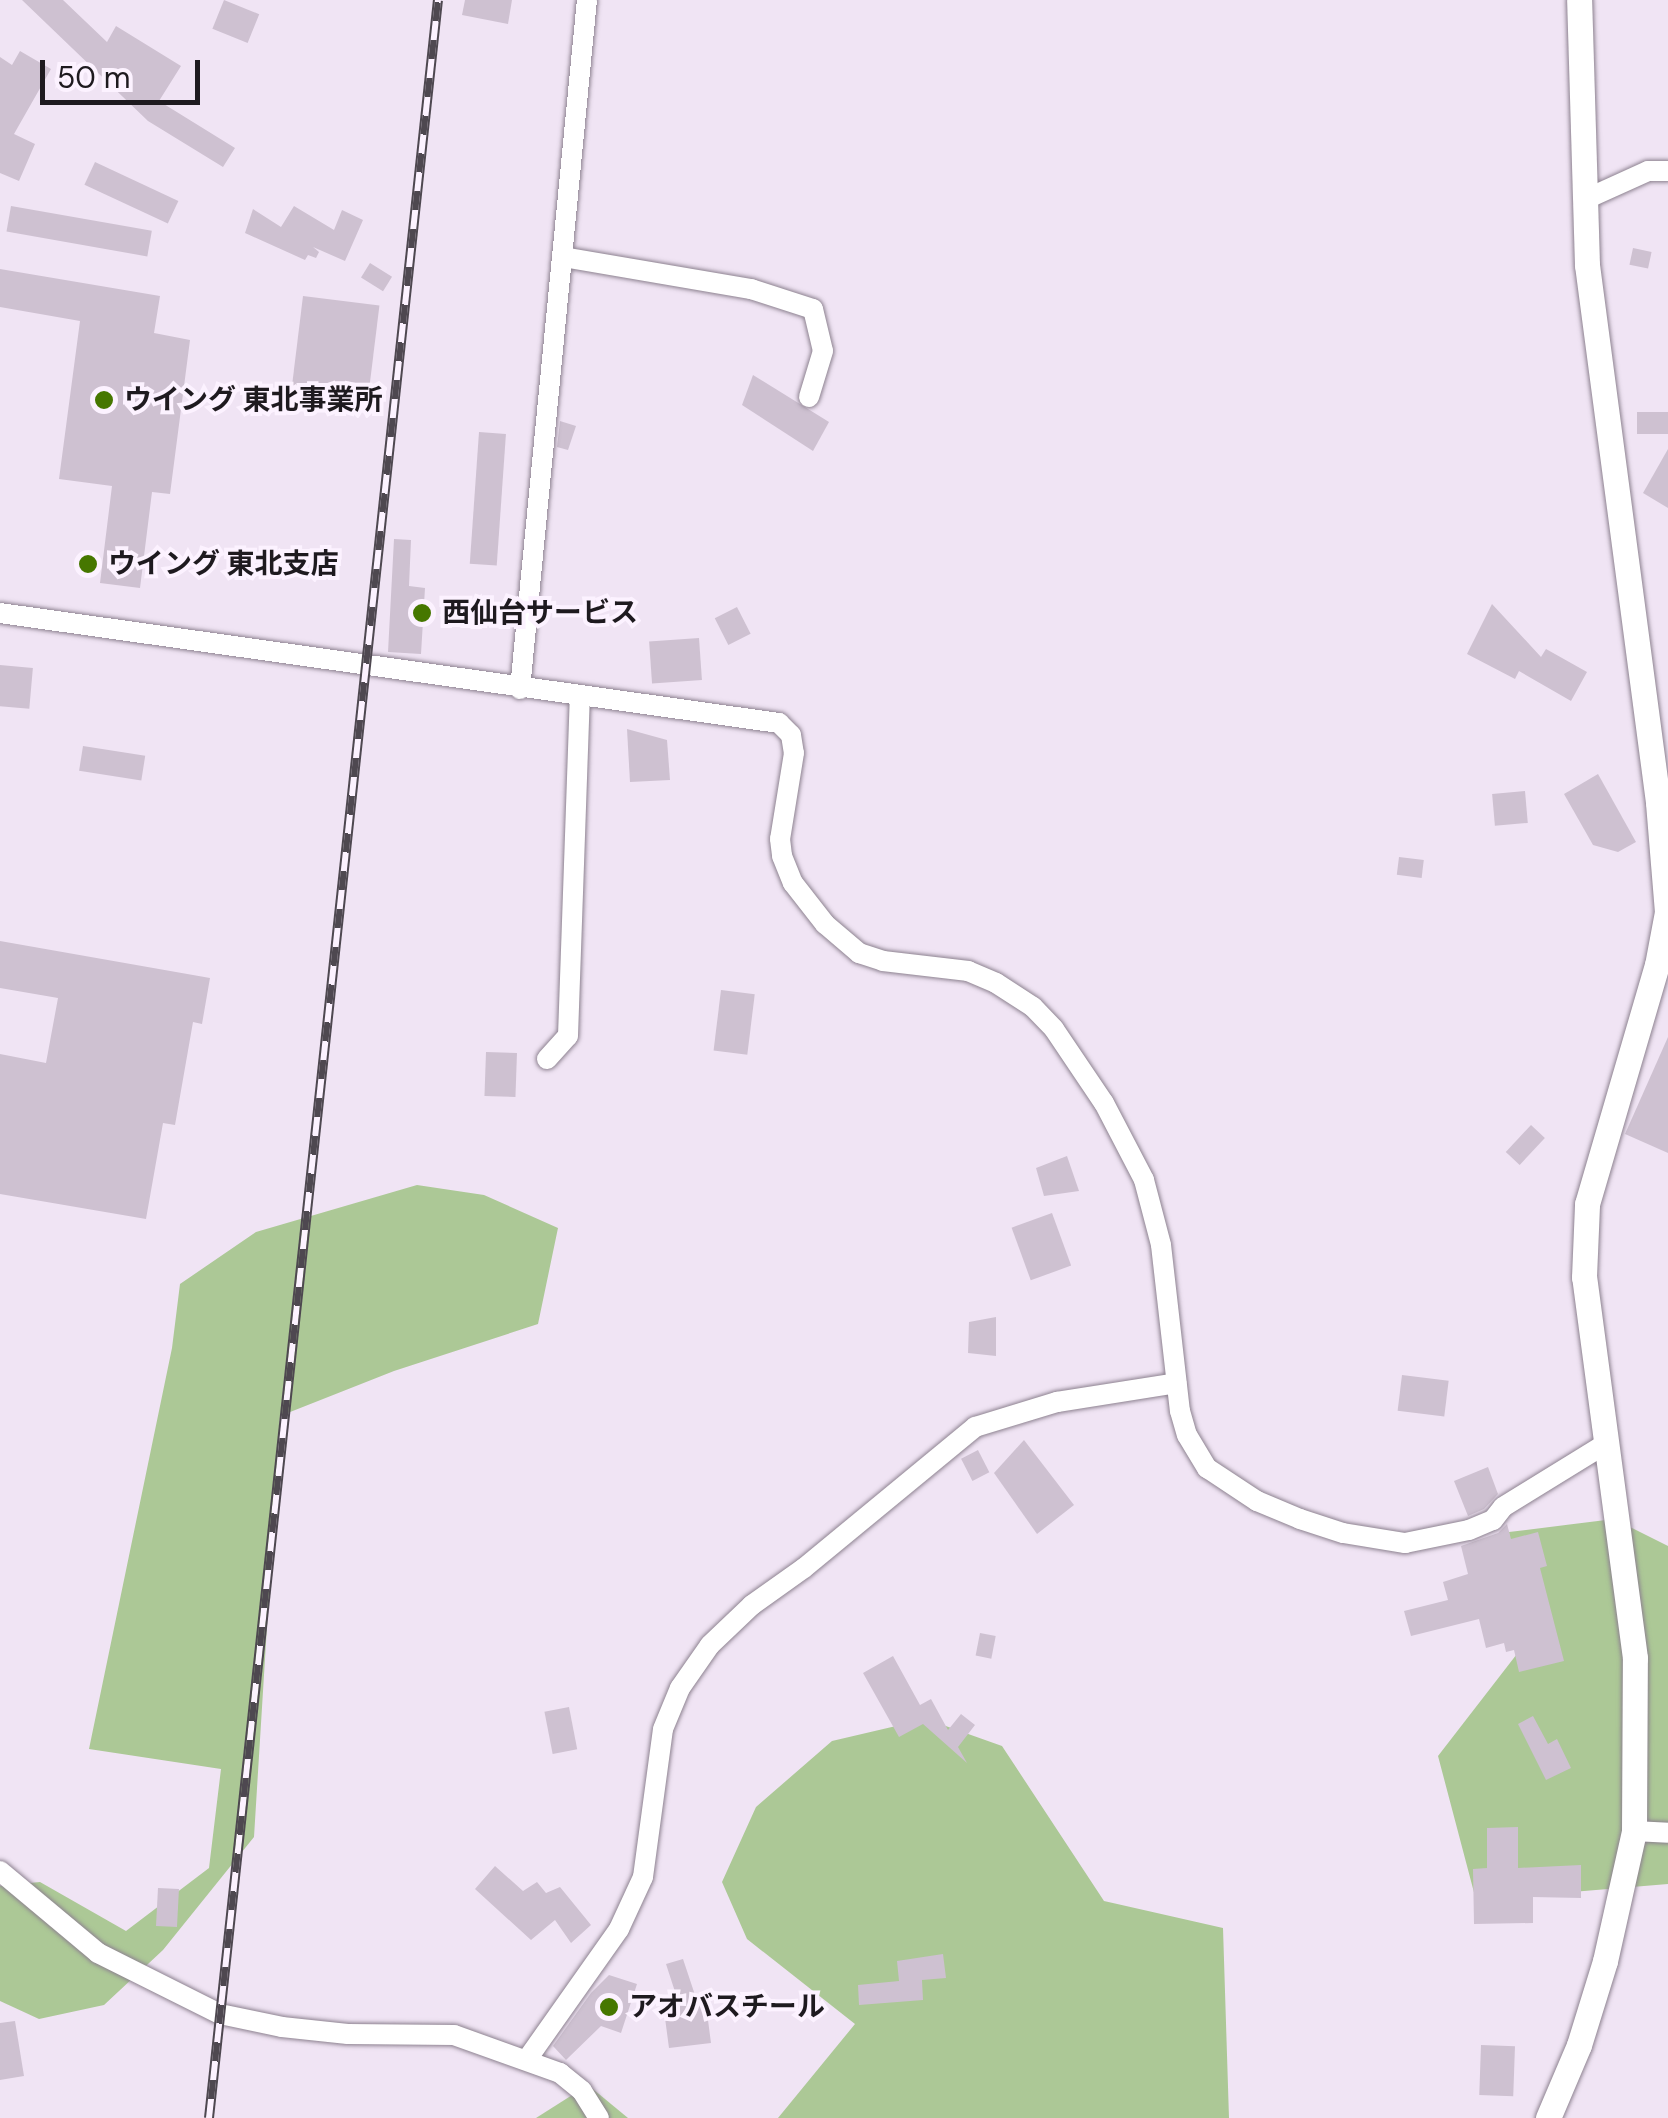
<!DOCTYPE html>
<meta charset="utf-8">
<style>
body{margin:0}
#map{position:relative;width:1668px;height:2118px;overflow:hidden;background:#f0e4f4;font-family:"DM Sans","Noto Sans JP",sans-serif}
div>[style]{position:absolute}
.green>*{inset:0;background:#acc896}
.building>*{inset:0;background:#cec1d1;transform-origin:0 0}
.roads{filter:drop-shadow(0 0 2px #8d8290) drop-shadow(0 0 2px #8d8290)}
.minor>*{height:20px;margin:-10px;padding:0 10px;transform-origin:10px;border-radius:10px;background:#fff}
.tertiary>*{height:25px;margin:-12.5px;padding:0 12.5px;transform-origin:12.5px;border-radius:12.5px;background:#fff}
.rail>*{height:10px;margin-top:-5px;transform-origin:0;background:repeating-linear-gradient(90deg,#fcf2ff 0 19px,#4e4850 0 38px);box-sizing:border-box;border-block:2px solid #4e4850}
.dots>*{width:28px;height:28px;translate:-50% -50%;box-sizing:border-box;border:5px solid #fcf2ff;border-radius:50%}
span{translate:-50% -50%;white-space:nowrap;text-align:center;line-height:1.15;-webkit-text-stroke:8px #fcf2ff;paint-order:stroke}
.poi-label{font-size:28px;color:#1e1a1f;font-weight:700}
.left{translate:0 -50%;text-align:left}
.scale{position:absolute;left:40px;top:60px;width:160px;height:45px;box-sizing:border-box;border:5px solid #1e1a1f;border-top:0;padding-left:12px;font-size:30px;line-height:35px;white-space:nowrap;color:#1e1a1f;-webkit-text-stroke:8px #fcf2ff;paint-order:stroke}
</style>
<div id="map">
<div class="green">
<div style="clip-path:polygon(417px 1185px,484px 1195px,558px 1228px,538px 1324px,394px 1371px,280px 1416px,254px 1837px,163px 1950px,104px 2005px,39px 2019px,0 2001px,0 1886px,40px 1882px,126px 1931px,209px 1868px,221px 1769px,89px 1749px,172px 1348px,180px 1284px,256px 1232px)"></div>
<div style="clip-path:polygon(1614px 1519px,1668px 1546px,1668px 1884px,1476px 1900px,1438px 1756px,1520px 1650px,1509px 1532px)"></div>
<div style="clip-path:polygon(926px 1719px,1002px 1746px,1104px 1901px,1223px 1928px,1229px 2118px,778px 2118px,855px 2024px,747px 1939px,722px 1882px,756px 1807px,832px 1741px)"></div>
<div style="clip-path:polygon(588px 2085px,628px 2118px,536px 2118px)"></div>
</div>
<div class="building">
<div style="clip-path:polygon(22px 0,63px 0,107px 42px,116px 26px,181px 66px,159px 101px,235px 148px,223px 167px,148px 121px)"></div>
<div style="left:224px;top:0;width:38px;height:31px;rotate:22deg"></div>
<div style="clip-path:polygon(465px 0,512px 0,508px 24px,462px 15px)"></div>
<div style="clip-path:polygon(20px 51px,51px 69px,14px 134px,35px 144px,19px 181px,0 173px,0 57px,12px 65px)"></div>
<div style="left:95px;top:162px;width:92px;height:25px;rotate:25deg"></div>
<div style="left:11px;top:206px;width:143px;height:26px;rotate:10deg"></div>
<div style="clip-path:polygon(294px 206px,334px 230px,342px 210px,363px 220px,345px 261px,313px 247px,319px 252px,316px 258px,308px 255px,305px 260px,245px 233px,253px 209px,281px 227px)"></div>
<div style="left:1633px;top:248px;width:19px;height:17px;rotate:12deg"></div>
<div style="left:370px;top:263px;width:26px;height:17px;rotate:32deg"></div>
<div style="clip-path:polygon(0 269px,160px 296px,154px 333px,190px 340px,170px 494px,152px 492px,140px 588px,100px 583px,112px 486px,59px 479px,80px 321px,0 307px)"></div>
<div style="left:303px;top:296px;width:77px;height:90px;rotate:7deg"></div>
<div style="clip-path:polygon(753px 375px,829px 422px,813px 451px,742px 405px)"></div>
<div style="left:1668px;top:412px;width:22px;height:31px;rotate:90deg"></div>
<div style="clip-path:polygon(560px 421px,576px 426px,568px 450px,557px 447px)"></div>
<div style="left:479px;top:432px;width:27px;height:132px;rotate:4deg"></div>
<div style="clip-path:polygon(1668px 449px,1668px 508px,1643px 493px)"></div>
<div style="clip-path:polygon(394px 539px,411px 540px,409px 586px,425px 588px,421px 654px,388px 652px)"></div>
<div style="clip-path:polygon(1492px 604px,1541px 657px,1546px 649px,1587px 672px,1571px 701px,1519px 671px,1515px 679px,1467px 654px)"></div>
<div style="left:737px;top:607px;width:30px;height:25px;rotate:63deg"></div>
<div style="left:699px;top:638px;width:42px;height:50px;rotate:86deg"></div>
<div style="left:0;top:665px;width:33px;height:41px;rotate:5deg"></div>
<div style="clip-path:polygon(627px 729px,667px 740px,670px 780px,630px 782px)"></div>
<div style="left:83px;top:746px;width:63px;height:25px;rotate:9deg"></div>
<div style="clip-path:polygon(1598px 774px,1636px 842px,1618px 852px,1593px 845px,1564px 794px)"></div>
<div style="left:1525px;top:791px;width:32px;height:33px;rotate:85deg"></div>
<div style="left:1399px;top:857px;width:25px;height:18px;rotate:7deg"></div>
<div style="clip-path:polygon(0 941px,210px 978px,202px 1024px,193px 1022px,175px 1125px,163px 1123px,146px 1219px,0 1194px,0 1054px,46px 1063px,58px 998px,0 988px)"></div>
<div style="left:721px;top:990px;width:34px;height:61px;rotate:7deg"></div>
<div style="clip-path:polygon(1668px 1037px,1668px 1153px,1625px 1134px)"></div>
<div style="left:486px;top:1052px;width:31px;height:44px;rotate:2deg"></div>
<div style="left:1531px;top:1125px;width:19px;height:37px;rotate:43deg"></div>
<div style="clip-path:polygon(1067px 1156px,1079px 1191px,1044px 1196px,1036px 1168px)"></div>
<div style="left:1052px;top:1213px;width:56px;height:43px;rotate:70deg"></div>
<div style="clip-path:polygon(996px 1317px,996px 1356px,968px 1353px,969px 1322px)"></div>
<div style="left:1402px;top:1375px;width:47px;height:36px;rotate:7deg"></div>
<div style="clip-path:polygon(1024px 1440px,1074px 1505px,1037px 1534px,994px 1473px)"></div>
<div style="left:978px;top:1450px;width:25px;height:19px;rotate:63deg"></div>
<div style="clip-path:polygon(1488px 1467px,1498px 1494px,1484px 1509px,1468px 1516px,1454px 1481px)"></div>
<div style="clip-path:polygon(1507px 1524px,1511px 1539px,1538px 1532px,1547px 1566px,1540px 1568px,1564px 1661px,1519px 1672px,1514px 1650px,1506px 1652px,1504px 1643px,1486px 1648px,1479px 1619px,1411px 1636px,1404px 1611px,1448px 1600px,1443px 1582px,1468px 1574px,1461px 1546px,1498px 1533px)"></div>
<div style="left:980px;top:1633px;width:16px;height:23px;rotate:11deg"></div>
<div style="clip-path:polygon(893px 1656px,920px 1705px,931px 1699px,948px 1730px,961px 1714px,975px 1725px,958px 1747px,967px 1763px,923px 1724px,899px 1737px,863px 1673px)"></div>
<div style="left:569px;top:1707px;width:43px;height:25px;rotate:79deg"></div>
<div style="clip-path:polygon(1533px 1716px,1548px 1744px,1557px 1739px,1571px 1768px,1546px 1780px,1518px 1724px)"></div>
<div style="clip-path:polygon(1518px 1827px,1518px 1868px,1581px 1865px,1581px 1898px,1533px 1897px,1533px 1923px,1474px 1924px,1473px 1869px,1487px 1868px,1487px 1828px)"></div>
<div style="clip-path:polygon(495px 1866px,523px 1891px,537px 1882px,546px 1893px,560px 1887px,591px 1925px,571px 1943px,555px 1920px,531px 1940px,475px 1889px)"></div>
<div style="left:158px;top:1888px;width:21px;height:38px;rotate:3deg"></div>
<div style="clip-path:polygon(943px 1954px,946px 1978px,922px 1980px,923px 2000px,859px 2005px,858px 1985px,899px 1981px,897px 1961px)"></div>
<div style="clip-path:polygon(683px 1959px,696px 1998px,705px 1997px,711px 2043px,669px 2048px,663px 2003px,678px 2001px,666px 1964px)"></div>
<div style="clip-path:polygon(609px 1975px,637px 1984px,621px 2033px,601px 2026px,566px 2060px,553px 2046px,591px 1993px)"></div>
<div style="clip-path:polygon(15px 2021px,24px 2076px,0 2080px,0 2023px)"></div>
<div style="left:1481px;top:2045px;width:34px;height:50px;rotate:2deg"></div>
</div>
<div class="roads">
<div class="minor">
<div style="left:1584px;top:200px;width:70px;rotate:-24.4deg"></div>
<div style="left:1648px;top:171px;width:20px"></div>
<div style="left:563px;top:257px;width:191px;rotate:9.7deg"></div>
<div style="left:751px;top:289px;width:65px;rotate:17.9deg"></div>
<div style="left:813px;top:309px;width:43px;rotate:76.6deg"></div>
<div style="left:823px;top:351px;width:48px;rotate:106.9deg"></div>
<div style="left:0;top:613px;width:787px;rotate:8.04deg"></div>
<div style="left:779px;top:723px;width:17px;rotate:45deg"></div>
<div style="left:791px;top:735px;width:18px;rotate:81deg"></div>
<div style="left:794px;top:753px;width:87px;rotate:99.2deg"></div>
<div style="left:780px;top:839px;width:17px;rotate:83deg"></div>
<div style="left:782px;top:856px;width:29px;rotate:68deg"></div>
<div style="left:793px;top:883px;width:52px;rotate:52deg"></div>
<div style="left:825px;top:924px;width:45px;rotate:40.5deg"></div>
<div style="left:859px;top:953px;width:25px;rotate:18deg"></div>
<div style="left:883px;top:961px;width:86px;rotate:6.7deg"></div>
<div style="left:968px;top:971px;width:30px;rotate:23deg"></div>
<div style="left:996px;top:983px;width:44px;rotate:33deg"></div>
<div style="left:1033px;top:1007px;width:30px;rotate:46deg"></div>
<div style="left:1054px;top:1029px;width:89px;rotate:56deg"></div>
<div style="left:1104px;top:1103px;width:87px;rotate:62.5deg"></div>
<div style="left:1144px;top:1180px;width:67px;rotate:75.3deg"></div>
<div style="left:1161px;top:1245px;width:167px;rotate:83.5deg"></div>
<div style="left:1180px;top:1411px;width:25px;rotate:74deg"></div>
<div style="left:1187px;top:1435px;width:39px;rotate:59deg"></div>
<div style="left:1207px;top:1468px;width:60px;rotate:33.4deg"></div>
<div style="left:1257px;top:1501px;width:47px;rotate:22.7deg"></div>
<div style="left:1300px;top:1519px;width:45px;rotate:18deg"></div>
<div style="left:1343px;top:1533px;width:63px;rotate:9.2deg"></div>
<div style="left:1405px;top:1543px;width:65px;rotate:-11.5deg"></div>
<div style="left:1469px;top:1530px;width:26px;rotate:-23deg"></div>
<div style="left:1493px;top:1520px;width:16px;rotate:-52deg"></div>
<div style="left:1503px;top:1507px;width:122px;rotate:-31.6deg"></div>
<div style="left:520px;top:689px;width:692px;rotate:-84.45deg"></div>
<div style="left:547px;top:1059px;width:31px;rotate:-48deg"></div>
<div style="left:568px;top:1036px;width:339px;rotate:-88deg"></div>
<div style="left:1634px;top:1831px;width:34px;rotate:3deg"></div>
<div style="left:0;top:1871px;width:128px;rotate:39.9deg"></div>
<div style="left:98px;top:1953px;width:136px;rotate:26.6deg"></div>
<div style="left:220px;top:2014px;width:63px;rotate:11.8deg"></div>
<div style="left:282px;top:2027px;width:66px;rotate:6.1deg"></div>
<div style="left:348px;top:2034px;width:106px;rotate:0.5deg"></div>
<div style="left:454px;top:2035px;width:113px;rotate:19.7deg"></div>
<div style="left:560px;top:2073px;width:28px;rotate:39deg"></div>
<div style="left:582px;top:2091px;width:32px;rotate:58deg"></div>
<div style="left:528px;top:2058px;width:158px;rotate:-54.8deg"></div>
<div style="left:619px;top:1929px;width:57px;rotate:-65.2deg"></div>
<div style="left:643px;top:1877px;width:149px;rotate:-82.3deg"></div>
<div style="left:663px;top:1729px;width:44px;rotate:-67.5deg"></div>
<div style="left:680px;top:1688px;width:52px;rotate:-55.1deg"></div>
<div style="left:710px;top:1645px;width:58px;rotate:-43.6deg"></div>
<div style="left:752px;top:1605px;width:64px;rotate:-35.4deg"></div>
<div style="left:804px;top:1568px;width:222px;rotate:-39.5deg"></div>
<div style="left:975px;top:1427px;width:86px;rotate:-17deg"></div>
<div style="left:1057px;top:1402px;width:121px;rotate:-9deg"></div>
</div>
<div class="tertiary">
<div style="left:1548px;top:2118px;width:79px;rotate:-67deg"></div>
<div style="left:1579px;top:2045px;width:88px;rotate:-72.8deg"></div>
<div style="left:1605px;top:1961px;width:133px;rotate:-77.4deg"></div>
<div style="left:1634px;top:1831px;width:173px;rotate:-89.7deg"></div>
<div style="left:1635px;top:1658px;width:384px;rotate:-97.6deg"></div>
<div style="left:1584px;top:1277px;width:73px;rotate:-87.6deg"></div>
<div style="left:1587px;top:1204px;width:249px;rotate:-73.7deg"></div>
<div style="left:1657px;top:965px;width:54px;rotate:-79.3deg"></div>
<div style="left:1667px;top:912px;width:110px;rotate:-94.7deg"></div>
<div style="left:1658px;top:802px;width:542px;rotate:-97.53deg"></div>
<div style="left:1587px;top:265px;width:265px;rotate:-91.7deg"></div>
</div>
</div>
<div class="rail">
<div style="left:209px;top:2118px;width:2130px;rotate:-83.83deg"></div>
</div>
<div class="dots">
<div style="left:104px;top:400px;background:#467700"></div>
<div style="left:88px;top:564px;background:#467700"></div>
<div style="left:422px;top:613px;background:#467700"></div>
<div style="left:609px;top:2007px;background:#467700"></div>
</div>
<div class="poi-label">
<span class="left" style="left:124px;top:400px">ウイング 東北事業所</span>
<span class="left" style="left:108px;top:564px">ウイング 東北支店</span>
<span class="left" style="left:442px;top:613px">西仙台サービス</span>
<span class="left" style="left:629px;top:2007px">アオバスチール</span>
</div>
<div class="scale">50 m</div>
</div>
